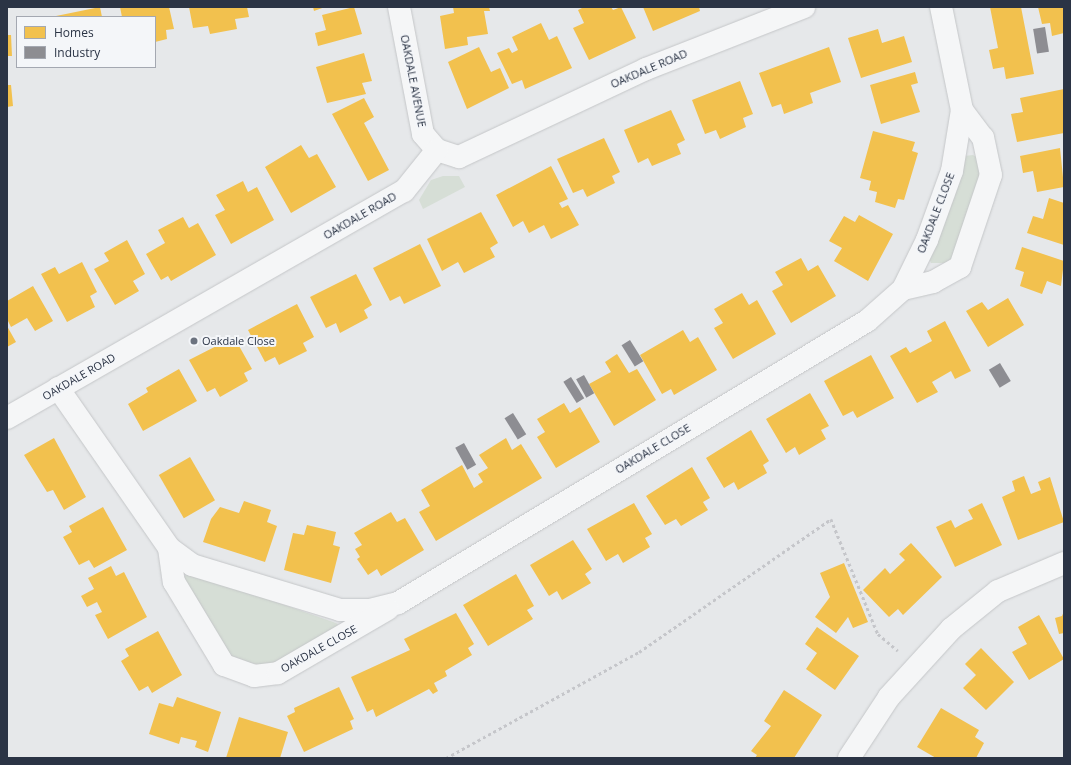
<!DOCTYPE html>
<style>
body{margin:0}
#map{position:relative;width:1071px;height:765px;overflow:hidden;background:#e6e8ea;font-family:"Open Sans",sans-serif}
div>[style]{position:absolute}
.green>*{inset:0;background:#d6ded6}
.homes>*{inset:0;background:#f2c14e;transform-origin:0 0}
.industry>*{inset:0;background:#8d8d92;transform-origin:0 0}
.path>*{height:2.5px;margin-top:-1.25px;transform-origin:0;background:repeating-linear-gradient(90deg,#c5c6ca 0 3px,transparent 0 6px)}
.roads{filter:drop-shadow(0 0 1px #c4c6c8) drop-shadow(0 0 1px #c4c6c8)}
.minor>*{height:22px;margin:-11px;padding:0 11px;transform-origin:11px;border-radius:11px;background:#f5f6f7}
.dots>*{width:11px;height:11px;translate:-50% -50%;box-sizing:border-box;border:2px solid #f4f6f9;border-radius:50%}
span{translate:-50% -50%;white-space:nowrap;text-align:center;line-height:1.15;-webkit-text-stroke:4px #f4f6f9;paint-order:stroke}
.street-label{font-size:11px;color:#2b3445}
.poi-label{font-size:11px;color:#2b3445}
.left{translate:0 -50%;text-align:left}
.frame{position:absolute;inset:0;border:8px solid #2b3445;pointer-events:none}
.legend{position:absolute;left:16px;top:16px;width:140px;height:52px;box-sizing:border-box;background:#f4f6f9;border:1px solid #a4a8b1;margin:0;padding:5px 7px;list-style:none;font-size:12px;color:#2b3445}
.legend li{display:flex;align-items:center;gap:8px;height:20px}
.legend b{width:20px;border:1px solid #a4a8b1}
</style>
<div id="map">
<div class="green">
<div style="clip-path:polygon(973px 155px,980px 159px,983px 170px,954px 258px,947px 263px,931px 263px,929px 258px,964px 156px)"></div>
<div style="clip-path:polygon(443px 176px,459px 176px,465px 187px,423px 209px,419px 200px,431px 180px)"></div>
<div style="clip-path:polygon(191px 572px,336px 623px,340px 626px,267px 668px,226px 656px,181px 578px)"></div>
</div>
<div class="homes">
<div style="clip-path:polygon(100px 7px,102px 17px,56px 17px,56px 16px)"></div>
<div style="clip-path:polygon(120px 7px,169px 7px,174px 29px,166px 30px,167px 39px,155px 42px,155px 17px,122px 17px)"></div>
<div style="clip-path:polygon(189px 7px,247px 7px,249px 17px,235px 19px,237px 29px,210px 34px,208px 26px,193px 28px)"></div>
<div style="clip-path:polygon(313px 7px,325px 7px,314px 11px)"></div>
<div style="clip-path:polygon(354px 7px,362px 34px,318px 46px,315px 33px,326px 30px,322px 15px)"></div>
<div style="clip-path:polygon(453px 7px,489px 7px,490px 11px,484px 11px,488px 34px,467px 37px,468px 45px,445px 49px,440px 16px,454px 13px)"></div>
<div style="clip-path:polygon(584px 7px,611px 7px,613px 10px,621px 7px,636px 38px,589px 60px,573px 28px,584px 23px,578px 10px)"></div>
<div style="clip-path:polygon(643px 7px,699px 7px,700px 11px,653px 31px)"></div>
<div style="clip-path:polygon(990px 7px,1021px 7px,1034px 74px,1006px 79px,1004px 67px,993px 69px,989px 50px,998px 48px)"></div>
<div style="clip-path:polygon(1038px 7px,1064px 7px,1064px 33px,1052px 36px,1050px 23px,1042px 24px)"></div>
<div style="clip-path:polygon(541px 23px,549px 40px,557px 36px,572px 68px,525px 89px,522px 80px,512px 84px,497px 53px,509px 48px,512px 53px,518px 50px,512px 37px)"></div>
<div style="clip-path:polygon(878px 29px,882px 43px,904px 36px,912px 62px,861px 78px,848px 38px)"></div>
<div style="clip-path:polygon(7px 35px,11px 35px,12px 56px,7px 56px)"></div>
<div style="clip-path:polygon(479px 47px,491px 72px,500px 68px,509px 88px,467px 109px,448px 62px)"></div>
<div style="clip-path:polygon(829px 47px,841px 82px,810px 93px,813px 103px,784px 114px,781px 104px,772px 107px,759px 73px)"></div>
<div style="clip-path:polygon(364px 53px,372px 81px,362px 83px,366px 94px,327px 103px,316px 67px)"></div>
<div style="clip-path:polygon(915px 72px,918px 83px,911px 85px,920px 112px,881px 124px,870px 85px)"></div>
<div style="clip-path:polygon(740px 81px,753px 114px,743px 118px,746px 127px,720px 139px,716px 130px,705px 134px,692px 100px)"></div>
<div style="clip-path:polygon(7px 85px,11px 85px,13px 106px,7px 107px)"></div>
<div style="clip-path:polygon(1064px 89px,1064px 133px,1017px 142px,1011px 114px,1023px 112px,1020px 98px)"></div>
<div style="clip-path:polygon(364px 98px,374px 117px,364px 123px,389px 170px,368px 181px,332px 114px)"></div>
<div style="clip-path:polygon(671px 110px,685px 140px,677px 144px,681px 154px,652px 166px,648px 158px,638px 163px,624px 130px)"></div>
<div style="clip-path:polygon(873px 131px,915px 142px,912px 151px,918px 153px,904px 200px,898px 199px,895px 208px,875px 202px,877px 192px,869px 190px,871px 181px,860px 178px)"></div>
<div style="clip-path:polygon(604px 138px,620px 172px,612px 176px,615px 183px,587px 197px,583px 189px,573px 193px,557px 159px)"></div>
<div style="clip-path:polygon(301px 145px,309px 158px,317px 154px,336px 187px,291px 213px,265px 167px)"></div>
<div style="clip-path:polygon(1060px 148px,1064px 187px,1037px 192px,1033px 171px,1023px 173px,1020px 156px)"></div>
<div style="clip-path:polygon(551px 166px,568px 199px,559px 203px,562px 208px,568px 205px,579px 225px,551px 239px,544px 225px,529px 233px,523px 221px,513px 227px,496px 195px)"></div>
<div style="clip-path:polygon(243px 181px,248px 192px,257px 187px,274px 220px,231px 244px,215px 215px,225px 210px,216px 195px)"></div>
<div style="clip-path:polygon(1049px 198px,1064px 203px,1064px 245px,1027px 233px,1033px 216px,1043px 219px)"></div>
<div style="clip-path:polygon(481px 212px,498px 243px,490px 248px,495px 257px,464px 273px,458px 262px,442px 271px,427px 239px)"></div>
<div style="clip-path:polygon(859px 215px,893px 234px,868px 281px,834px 261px,842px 248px,829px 241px,844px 216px,855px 222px)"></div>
<div style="clip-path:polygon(183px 217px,189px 228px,198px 223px,216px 255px,171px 281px,168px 276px,161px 280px,146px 254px,165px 243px,158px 230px)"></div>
<div style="clip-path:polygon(127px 240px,145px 274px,133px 281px,139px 291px,115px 305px,94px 269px,109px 261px,104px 253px)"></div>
<div style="clip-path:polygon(420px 244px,441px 286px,404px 304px,400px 296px,390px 301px,373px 268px)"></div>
<div style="clip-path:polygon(1022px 247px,1064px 261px,1061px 286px,1047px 281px,1042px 294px,1020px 286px,1024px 272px,1015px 269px)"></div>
<div style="clip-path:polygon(801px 258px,808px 271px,818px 265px,836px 296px,791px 323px,772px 291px,783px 285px,775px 272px)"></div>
<div style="clip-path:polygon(82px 262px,97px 292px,90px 296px,95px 307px,67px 322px,41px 274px,55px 267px,59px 274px)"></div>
<div style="clip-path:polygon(356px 274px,372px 305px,364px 310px,368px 318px,340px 333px,336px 323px,326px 328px,310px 297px)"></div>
<div style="clip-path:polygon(33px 286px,53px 321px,35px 331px,27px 318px,11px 327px,7px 319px,7px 301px)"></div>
<div style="clip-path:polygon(742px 293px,749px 305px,757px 300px,776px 334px,733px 359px,714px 328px,723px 323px,714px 309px)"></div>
<div style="clip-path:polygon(1008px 298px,1024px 325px,988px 347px,966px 311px,982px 302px,988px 310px)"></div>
<div style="clip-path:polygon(297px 304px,314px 337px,303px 343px,307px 351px,279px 365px,275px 357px,265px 362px,248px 330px)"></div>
<div style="clip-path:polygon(945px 321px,971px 371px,955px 379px,951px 371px,932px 382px,938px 392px,917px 403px,890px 356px,906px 347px,910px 353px,932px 341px,927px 331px)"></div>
<div style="clip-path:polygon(7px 326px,16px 342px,7px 347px)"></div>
<div style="clip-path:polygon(683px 330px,690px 342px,698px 337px,717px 370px,674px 395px,671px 389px,662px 394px,640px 355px)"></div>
<div style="clip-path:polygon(234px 337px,252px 369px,244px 373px,248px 381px,220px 397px,215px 388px,207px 392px,189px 360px)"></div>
<div style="clip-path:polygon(617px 354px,629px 373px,637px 369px,656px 400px,614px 426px,589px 384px,611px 372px,605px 362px)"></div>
<div style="clip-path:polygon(871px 355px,894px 398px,857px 418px,853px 411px,843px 416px,824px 381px)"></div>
<div style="clip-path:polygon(179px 369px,197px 401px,143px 431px,128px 404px,148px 392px,146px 388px)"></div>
<div style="clip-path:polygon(810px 393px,829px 426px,821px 430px,826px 439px,799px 455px,795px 447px,786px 453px,766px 419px)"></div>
<div style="clip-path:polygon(564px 403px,570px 413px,580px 407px,600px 442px,556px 468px,537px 437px,545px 432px,537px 419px)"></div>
<div style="clip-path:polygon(751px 430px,769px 461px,763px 465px,767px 473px,738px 490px,734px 482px,724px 488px,706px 458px)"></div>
<div style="clip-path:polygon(54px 438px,86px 497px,64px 510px,53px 490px,47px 492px,24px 455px)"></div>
<div style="clip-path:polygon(506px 438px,512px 450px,521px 444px,542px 478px,436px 541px,419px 512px,430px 506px,421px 490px,462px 465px,474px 488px,483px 482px,478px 474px,488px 468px,479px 455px)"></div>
<div style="left:190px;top:457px;width:50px;height:36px;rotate:60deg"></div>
<div style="clip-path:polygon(692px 467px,710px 498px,703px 502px,708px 510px,681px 526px,676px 519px,665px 525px,646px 496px)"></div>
<div style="clip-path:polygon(1024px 476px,1031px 494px,1041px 490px,1038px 482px,1050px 477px,1064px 522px,1018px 540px,1002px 497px,1015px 491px,1012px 481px)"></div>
<div style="clip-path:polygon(244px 501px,271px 510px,267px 522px,277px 526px,265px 562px,203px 542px,211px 519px,220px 507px,239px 513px)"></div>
<div style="clip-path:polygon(634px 503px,652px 534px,645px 538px,650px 547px,623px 563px,618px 554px,606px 561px,587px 529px)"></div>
<div style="clip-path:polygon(982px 503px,1002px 545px,955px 567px,936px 527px,951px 520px,955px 528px,964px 523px,973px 519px,968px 510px)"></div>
<div style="clip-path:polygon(103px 507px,127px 550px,94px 568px,89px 560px,79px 565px,63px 537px,72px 532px,69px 526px)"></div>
<div style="clip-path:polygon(391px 512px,397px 522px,405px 518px,424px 550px,381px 576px,377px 569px,368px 575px,357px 559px,360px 557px,355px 549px,362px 545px,354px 533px)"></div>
<div style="clip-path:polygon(307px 525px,336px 532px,333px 545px,340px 547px,331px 583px,284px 570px,293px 533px,304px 535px)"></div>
<div style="clip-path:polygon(573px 540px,592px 569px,585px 574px,591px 583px,562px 600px,557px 591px,549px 596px,530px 565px)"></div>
<div style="clip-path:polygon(911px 543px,942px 577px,903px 615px,898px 609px,889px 617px,863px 590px,885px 568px,890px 574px,905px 560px,899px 554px)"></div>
<div style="clip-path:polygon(844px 563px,868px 622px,853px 628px,848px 617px,836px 633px,815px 617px,830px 597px,820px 573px)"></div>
<div style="clip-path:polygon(111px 566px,116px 576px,124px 572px,147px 617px,108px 639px,95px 615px,102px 612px,97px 602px,87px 607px,81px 596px,94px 589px,88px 578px)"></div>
<div style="clip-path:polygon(516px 574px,534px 606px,527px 610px,533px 619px,488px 646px,463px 605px)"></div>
<div style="clip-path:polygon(1064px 611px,1064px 633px,1059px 634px,1055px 618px,1062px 616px)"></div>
<div style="clip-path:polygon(456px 613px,474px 644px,468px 648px,472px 655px,445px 671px,447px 676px,434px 683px,438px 691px,433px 694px,429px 689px,376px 717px,373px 709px,367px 712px,351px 677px,410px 650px,404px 639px)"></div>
<div style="clip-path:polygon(1039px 615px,1064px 659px,1029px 680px,1012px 652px,1027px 644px,1018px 627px)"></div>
<div style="clip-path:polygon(817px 627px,859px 656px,835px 690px,806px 669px,817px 653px,805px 644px)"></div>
<div style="clip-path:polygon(158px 631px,182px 675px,152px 693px,148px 686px,139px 691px,121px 661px,129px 656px,125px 649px)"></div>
<div style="clip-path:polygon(981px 648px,1014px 682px,986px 710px,963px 688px,976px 675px,965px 664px)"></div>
<div style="clip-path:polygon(339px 687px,354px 719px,350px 721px,353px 729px,304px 752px,287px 716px,295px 712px,294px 708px)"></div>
<div style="clip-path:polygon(784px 690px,822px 715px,794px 758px,755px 758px,757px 755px,751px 751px,771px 726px,764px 721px)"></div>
<div style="clip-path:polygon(177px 697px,221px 712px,208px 752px,195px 747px,197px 741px,181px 737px,179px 744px,149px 734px,159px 703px,173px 707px)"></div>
<div style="clip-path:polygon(941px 708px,979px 730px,975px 737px,984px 743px,976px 758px,936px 758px,917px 747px)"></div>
<div style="clip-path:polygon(239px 717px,288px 732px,280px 758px,226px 758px)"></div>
</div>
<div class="industry">
<div style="left:1045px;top:27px;width:25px;height:12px;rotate:81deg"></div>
<div style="left:630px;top:340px;width:25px;height:10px;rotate:58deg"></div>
<div style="left:1000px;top:363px;width:21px;height:13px;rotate:59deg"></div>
<div style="left:584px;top:375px;width:21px;height:9px;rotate:61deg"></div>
<div style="left:571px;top:377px;width:25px;height:9px;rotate:58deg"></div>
<div style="left:513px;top:413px;width:25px;height:10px;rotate:58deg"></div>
<div style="left:464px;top:443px;width:25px;height:10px;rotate:61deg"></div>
</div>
<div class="path">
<div style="left:446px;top:758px;width:220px;rotate:-28.8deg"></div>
<div style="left:639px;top:652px;width:234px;rotate:-34.7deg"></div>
<div style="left:831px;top:519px;width:124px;rotate:67.8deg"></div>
<div style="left:878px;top:634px;width:26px;rotate:40deg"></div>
</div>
<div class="roads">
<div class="minor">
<div style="left:399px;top:7px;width:129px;rotate:79.3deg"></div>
<div style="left:423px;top:134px;width:21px;rotate:49deg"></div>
<div style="left:437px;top:150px;width:23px;rotate:18deg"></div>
<div style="left:459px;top:157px;width:207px;rotate:-25.2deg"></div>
<div style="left:646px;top:69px;width:170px;rotate:-21.4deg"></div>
<div style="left:903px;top:289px;width:31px;rotate:-13deg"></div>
<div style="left:933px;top:282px;width:31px;rotate:-29deg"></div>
<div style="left:960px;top:267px;width:97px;rotate:-71.4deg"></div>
<div style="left:991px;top:175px;width:38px;rotate:-102deg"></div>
<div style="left:983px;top:138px;width:35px;rotate:-127deg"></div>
<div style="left:58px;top:388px;width:195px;rotate:55.2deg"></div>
<div style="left:169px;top:548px;width:29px;rotate:36deg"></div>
<div style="left:192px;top:565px;width:155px;rotate:16.9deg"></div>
<div style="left:340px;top:610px;width:30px"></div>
<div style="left:370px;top:610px;width:29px;rotate:-14deg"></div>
<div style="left:398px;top:603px;width:547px;rotate:-31.02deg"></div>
<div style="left:867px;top:321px;width:48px;rotate:-41.6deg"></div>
<div style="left:903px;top:289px;width:55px;rotate:-63.9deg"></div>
<div style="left:927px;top:240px;width:73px;rotate:-70.1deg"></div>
<div style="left:952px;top:171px;width:62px;rotate:-80.7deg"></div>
<div style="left:962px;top:110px;width:105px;rotate:-101.5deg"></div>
<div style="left:7px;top:418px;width:457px;rotate:-29.8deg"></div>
<div style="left:404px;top:191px;width:53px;rotate:-51.2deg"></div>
<div style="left:169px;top:548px;width:34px;rotate:82deg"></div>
<div style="left:174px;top:582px;width:97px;rotate:58.9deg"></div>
<div style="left:224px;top:665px;width:32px;rotate:20deg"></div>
<div style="left:254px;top:676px;width:24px;rotate:-7deg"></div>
<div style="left:278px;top:673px;width:127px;rotate:-30.2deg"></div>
<div style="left:849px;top:758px;width:73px;rotate:-56.7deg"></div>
<div style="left:889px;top:697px;width:92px;rotate:-47.6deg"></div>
<div style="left:951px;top:629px;width:60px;rotate:-39deg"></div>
<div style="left:998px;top:591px;width:72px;rotate:-23deg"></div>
</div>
</div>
<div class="dots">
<div style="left:194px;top:341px;background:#6c737f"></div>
</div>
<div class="street-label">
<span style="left:649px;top:69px;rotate:-23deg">OAKDALE ROAD</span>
<span style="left:413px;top:81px;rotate:79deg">OAKDALE AVENUE</span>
<span style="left:936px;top:213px;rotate:-69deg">OAKDALE CLOSE</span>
<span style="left:360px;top:216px;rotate:-30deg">OAKDALE ROAD</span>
<span style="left:79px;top:377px;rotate:-30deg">OAKDALE ROAD</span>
<span style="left:653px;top:449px;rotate:-31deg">OAKDALE CLOSE</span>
<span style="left:319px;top:649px;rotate:-29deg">OAKDALE CLOSE</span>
</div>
<div class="poi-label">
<span class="left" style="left:202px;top:341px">Oakdale Close</span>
</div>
<div class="frame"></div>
<ul class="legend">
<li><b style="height:11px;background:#f2c14e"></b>Homes</li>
<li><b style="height:11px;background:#8d8d92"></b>Industry</li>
</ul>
</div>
